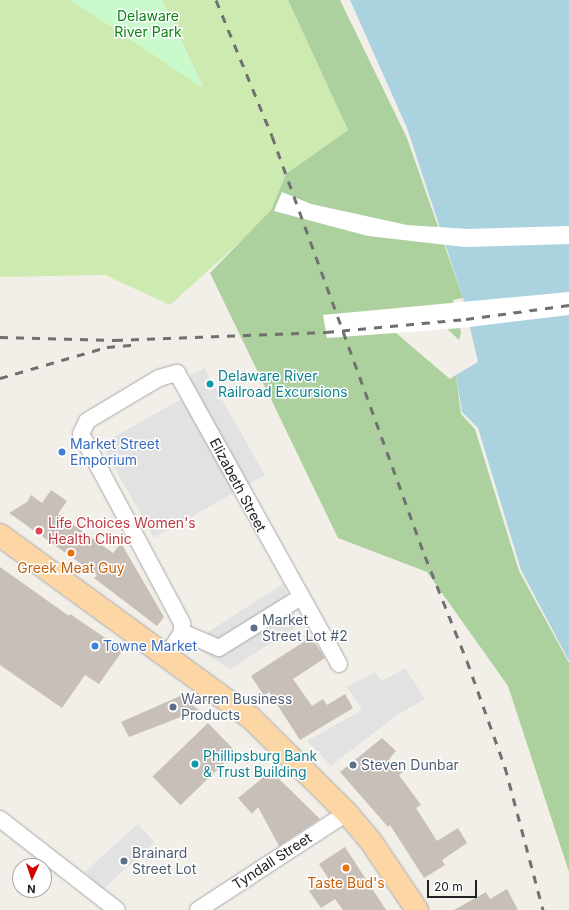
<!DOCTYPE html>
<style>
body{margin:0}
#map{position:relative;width:569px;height:910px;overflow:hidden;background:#f2efe9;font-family:Inter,sans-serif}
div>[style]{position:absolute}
.grass>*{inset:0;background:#cdebb0}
.forest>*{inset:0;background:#add19e}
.park>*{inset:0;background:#c8facc}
.parking>*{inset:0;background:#e2e2e2;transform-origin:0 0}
.water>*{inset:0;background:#aad3df}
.pier>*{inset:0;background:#fff}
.building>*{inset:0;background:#c7bfb8;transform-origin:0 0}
.roads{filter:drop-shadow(0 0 1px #a9a9a9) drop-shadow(0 0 1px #a9a9a9)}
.minor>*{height:16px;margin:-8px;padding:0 8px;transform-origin:8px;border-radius:8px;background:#fff}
.primary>*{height:22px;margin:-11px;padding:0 11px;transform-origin:11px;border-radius:11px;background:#fcd6a4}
.rail>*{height:3px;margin-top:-1.5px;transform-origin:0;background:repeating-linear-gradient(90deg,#707070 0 8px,transparent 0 16px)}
.dots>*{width:11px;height:11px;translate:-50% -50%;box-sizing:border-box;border:2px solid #fff;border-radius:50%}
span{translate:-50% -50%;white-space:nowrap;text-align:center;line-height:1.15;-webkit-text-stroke:3px #fff;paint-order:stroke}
.park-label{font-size:14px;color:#0c8416}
.culture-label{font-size:14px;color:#0d838f}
.left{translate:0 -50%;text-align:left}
.shop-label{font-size:14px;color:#366cbe}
.street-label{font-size:14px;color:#222}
.health-label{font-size:14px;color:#be3a42}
.food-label{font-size:14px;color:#c56008}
.service-label{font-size:14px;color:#4e5e75}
.north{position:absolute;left:12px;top:858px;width:40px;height:40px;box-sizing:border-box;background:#fff;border:1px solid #a7a7a7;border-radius:50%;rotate:183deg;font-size:11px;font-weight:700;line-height:16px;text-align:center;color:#222}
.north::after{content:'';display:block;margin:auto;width:14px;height:18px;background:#d40000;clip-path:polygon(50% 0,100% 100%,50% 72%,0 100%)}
.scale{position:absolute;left:427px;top:880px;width:50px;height:18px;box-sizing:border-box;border:2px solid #222;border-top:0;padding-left:5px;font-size:12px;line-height:14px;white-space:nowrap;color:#222;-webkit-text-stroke:3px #fff;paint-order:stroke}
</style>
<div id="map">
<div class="grass">
<div style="clip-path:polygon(0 0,71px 0,203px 87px,162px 0,288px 0,348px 130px,286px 174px,271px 210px,242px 240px,170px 305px,105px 275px,0 277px)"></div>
</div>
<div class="forest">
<div style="clip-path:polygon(288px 0,340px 0,407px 138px,463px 298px,453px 300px,461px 333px,459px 340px,422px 305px,396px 333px,450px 379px,456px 375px,461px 414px,475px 429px,519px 571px,569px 663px,569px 872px,508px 686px,427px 572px,338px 538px,210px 273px,271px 210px,286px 174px,348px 130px)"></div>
</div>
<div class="park">
<div style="clip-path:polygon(71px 0,162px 0,203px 88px)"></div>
</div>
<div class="parking">
<div style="clip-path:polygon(204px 368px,265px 475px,154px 538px,101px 444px,182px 399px,174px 385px)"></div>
<div style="clip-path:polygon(283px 584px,299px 625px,230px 669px,201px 651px,208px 632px)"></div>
<div style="clip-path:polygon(405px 668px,425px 699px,397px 715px,331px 766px,307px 741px,362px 710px,347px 687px,375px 672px,382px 681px)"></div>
<div style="left:138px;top:824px;width:25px;height:71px;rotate:48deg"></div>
</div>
<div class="water">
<div style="clip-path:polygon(350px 0,569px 0,569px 661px,521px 570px,478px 428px,462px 412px,456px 375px,478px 362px,463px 298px,407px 128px)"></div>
</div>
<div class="pier">
<div style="clip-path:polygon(282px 192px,311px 204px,407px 225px,468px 229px,569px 226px,569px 244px,465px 247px,368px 236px,274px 211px)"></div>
<div style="clip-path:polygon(569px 292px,569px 315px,461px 328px,327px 338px,323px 315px)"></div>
</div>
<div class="building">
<div style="clip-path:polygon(51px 490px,67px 501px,58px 514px,113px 553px,121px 543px,164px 617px,157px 626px,94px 578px,97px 575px,9px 513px,27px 502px,31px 495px,42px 503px)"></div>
<div style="clip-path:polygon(0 567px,69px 616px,70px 614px,123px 650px,99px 684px,85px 675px,62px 708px,0 665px)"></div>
<div style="clip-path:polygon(311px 637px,325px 658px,293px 679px,312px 706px,323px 699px,327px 705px,345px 694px,353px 708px,300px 740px,269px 692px,264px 696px,251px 676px)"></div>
<div style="clip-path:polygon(180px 696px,199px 710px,129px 737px,121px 722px)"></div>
<div style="left:208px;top:723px;width:40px;height:77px;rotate:46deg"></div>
<div style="clip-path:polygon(382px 738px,396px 751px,389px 759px,403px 772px,399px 775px,421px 805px,416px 808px,437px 841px,458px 828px,467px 843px,442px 860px,445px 865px,424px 878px,390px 825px,388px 827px,340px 772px)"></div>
<div style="clip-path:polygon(271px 771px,320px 819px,279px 846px,258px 807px,252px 814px,238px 798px)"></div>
<div style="clip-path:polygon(345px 847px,386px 910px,343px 910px,335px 899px,321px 908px,309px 891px,328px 878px,319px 864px)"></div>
<div style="clip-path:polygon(507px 889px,518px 910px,454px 910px,486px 892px,490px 899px)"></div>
</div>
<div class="roads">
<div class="minor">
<div style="left:182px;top:632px;width:40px;rotate:23.4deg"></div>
<div style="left:219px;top:648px;width:97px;rotate:-31.9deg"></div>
<div style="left:166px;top:657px;width:30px;rotate:-57deg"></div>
<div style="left:182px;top:632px;width:9px;rotate:-90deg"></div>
<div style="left:182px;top:623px;width:214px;rotate:-118.1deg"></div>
<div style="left:81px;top:434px;width:14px;rotate:-65deg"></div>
<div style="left:87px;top:421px;width:84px;rotate:-30.8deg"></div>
<div style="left:159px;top:378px;width:19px;rotate:-16deg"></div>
<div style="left:177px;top:373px;width:333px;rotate:60.9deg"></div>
<div style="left:0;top:819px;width:148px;rotate:37.9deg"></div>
<div style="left:198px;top:910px;width:178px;rotate:-33.1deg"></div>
</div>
<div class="primary">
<div style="left:0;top:535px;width:311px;rotate:36.1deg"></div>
<div style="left:251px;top:718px;width:135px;rotate:44.7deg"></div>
<div style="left:347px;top:813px;width:35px;rotate:50deg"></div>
<div style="left:370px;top:840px;width:84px;rotate:56.1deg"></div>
</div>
</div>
<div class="rail">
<div style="left:216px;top:0;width:147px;rotate:67.6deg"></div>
<div style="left:272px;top:136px;width:447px;rotate:70deg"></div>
<div style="left:425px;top:556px;width:113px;rotate:68.2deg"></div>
<div style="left:467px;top:661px;width:113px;rotate:70.3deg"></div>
<div style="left:505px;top:767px;width:148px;rotate:75.1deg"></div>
<div style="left:0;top:337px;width:115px;rotate:1.5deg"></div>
<div style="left:115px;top:340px;width:211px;rotate:-2.2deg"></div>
<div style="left:326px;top:332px;width:141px;rotate:-5.3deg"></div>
<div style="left:466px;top:319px;width:104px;rotate:-7.7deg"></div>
<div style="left:0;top:378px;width:111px;rotate:-16.2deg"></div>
<div style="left:107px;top:347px;width:32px;rotate:-5deg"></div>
</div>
<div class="dots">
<div style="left:210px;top:384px;background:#0f9aa8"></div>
<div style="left:62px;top:452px;background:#3f7fe0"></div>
<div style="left:39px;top:531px;background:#e0444e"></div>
<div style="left:71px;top:553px;background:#e8710a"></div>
<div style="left:254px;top:628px;background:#5c6f8a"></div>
<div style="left:95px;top:646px;background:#3f7fe0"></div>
<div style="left:173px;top:707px;background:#5c6f8a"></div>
<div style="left:195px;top:764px;background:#0f9aa8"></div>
<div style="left:353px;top:765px;background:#5c6f8a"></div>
<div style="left:124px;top:861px;background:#5c6f8a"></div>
<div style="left:346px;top:868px;background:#e8710a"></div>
</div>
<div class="park-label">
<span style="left:148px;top:24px">Delaware<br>River Park</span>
</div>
<div class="culture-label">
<span class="left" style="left:218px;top:384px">Delaware River<br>Railroad Excursions</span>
<span class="left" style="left:203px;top:764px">Phillipsburg Bank<br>&amp; Trust Building</span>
</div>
<div class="shop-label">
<span class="left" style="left:70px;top:452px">Market Street<br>Emporium</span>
<span class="left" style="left:103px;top:646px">Towne Market</span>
</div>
<div class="street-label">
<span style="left:238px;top:485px;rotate:62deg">Elizabeth Street</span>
<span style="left:272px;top:861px;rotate:-33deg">Tyndall Street</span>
</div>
<div class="health-label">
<span class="left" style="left:48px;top:531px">Life Choices Women's<br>Health Clinic</span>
</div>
<div class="food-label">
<span style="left:71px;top:568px">Greek Meat Guy</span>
<span style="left:346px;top:883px">Taste Bud's</span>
</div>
<div class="service-label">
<span class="left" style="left:262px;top:628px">Market<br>Street Lot #2</span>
<span class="left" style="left:181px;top:707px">Warren Business<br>Products</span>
<span class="left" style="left:361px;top:765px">Steven Dunbar</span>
<span class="left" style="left:132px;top:861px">Brainard<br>Street Lot</span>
</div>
<div class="north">N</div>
<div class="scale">20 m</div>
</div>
